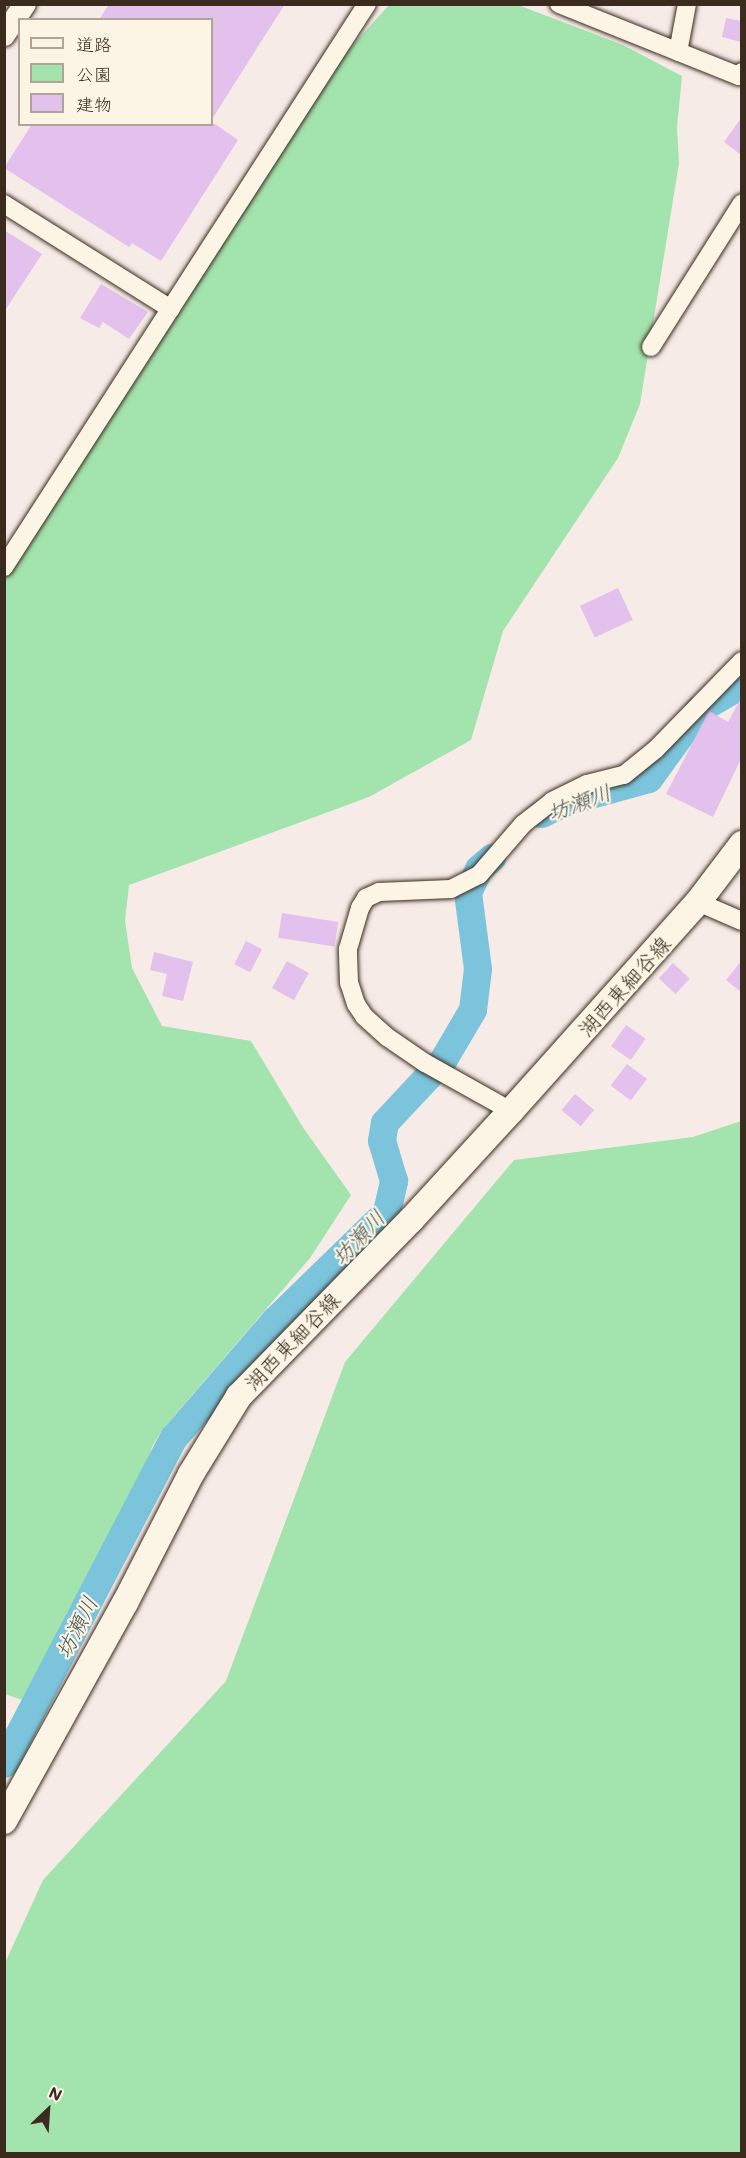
<!DOCTYPE html>
<meta charset="utf-8">
<style>
body{margin:0}
#map{position:relative;width:746px;height:2158px;overflow:hidden;background:#f7ebe7;font-family:Mali,"Klee One",sans-serif}
div>[style]{position:absolute}
.green>*{inset:0;background:#a3e3ad}
.river>*{height:28px;margin:-14px;padding:0 14px;transform-origin:14px;border-radius:14px;background:#7bc4db}
.building>*{inset:0;background:#e3c1ed;transform-origin:0 0}
.roads{filter:drop-shadow(0 0 2px #3b2a1e) drop-shadow(0 0 2px #3b2a1e)}
.minor>*{height:18px;margin:-9px;padding:0 9px;transform-origin:9px;border-radius:9px;background:#fcf5e5}
.tertiary>*{height:22px;margin:-11px;padding:0 11px;transform-origin:11px;border-radius:11px;background:#fcf5e5}
.secondary>*{height:26px;margin:-13px;padding:0 13px;transform-origin:13px;border-radius:13px;background:#fcf5e5}
span{translate:-50% -50%;white-space:nowrap;text-align:center;line-height:1.15;-webkit-text-stroke:4.5px #fcf5e5;paint-order:stroke}
.street-label{font-size:21px;color:#3b2a1e}
.water-label{font-size:22px;color:#4e5857;font-style:italic}
.frame{position:absolute;inset:0;border:6px solid #3b2a1e;pointer-events:none}
.legend{position:absolute;left:18px;top:18px;width:195px;height:108px;box-sizing:border-box;background:#fcf5e5;border:2px solid #afa495;margin:0;padding:8px 10px;list-style:none;font-size:18px;color:#3b2a1e}
.legend li{display:flex;align-items:center;gap:12px;height:30px}
.legend b{width:30px;border:2px solid #afa495}
.north{position:absolute;left:18px;top:2080px;width:60px;height:60px;-webkit-text-stroke:4px #fcf5e5;paint-order:stroke;rotate:25deg;font-size:16px;font-weight:700;line-height:24px;text-align:center;color:#3b2a1e}
.north::after{content:'';display:block;margin:auto;width:21px;height:27px;background:#3b2a1e;clip-path:polygon(50% 0,100% 100%,50% 72%,0 100%)}
</style>
<div id="map">
<div class="green">
<div style="clip-path:polygon(389px 5px,518px 5px,623px 45px,682px 76px,677px 127px,679px 163px,640px 404px,618px 458px,503px 631px,471px 740px,369px 797px,129px 885px,125px 921px,132px 968px,162px 1026px,251px 1041px,304px 1129px,351px 1195px,310px 1258px,162px 1430px,152px 1447px,138px 1492px,119px 1522px,89px 1581px,67px 1612px,62px 1633px,38px 1682px,22px 1700px,5px 1694px,5px 567px,341px 58px)"></div>
<div style="clip-path:polygon(741px 1121px,741px 2153px,5px 2153px,5px 1963px,43px 1880px,226px 1681px,345px 1362px,514px 1160px,693px 1137px)"></div>
</div>
<div class="river">
<div style="left:542px;top:814px;width:30px;rotate:-26deg"></div>
<div style="left:569px;top:801px;width:83px;rotate:-15.4deg"></div>
<div style="left:649px;top:779px;width:85px;rotate:-54.1deg"></div>
<div style="left:699px;top:710px;width:50px;rotate:-30.2deg"></div>
<div style="left:4px;top:1764px;width:368px;rotate:-62.5deg"></div>
<div style="left:174px;top:1438px;width:155px;rotate:-49.2deg"></div>
<div style="left:275px;top:1321px;width:156px;rotate:-44.2deg"></div>
<div style="left:387px;top:1212px;width:32px;rotate:-77deg"></div>
<div style="left:394px;top:1181px;width:42px;rotate:-106.7deg"></div>
<div style="left:382px;top:1141px;width:18px;rotate:-81deg"></div>
<div style="left:385px;top:1123px;width:85px;rotate:-46.9deg"></div>
<div style="left:443px;top:1061px;width:59px;rotate:-59.5deg"></div>
<div style="left:473px;top:1010px;width:41px;rotate:-83deg"></div>
<div style="left:478px;top:969px;width:77px;rotate:-97.5deg"></div>
<div style="left:468px;top:893px;width:26px;rotate:-65deg"></div>
<div style="left:479px;top:869px;width:17px;rotate:-40deg"></div>
</div>
<div class="building">
<div style="clip-path:polygon(109px 4px,285px 4px,212px 119px,212px 20px,99px 20px)"></div>
<div style="clip-path:polygon(726px 18px,741px 21px,741px 42px,722px 37px)"></div>
<div style="clip-path:polygon(741px 118px,741px 155px,724px 142px)"></div>
<div style="clip-path:polygon(32px 124px,215px 124px,238px 140px,161px 261px,132px 243px,129px 247px,4px 168px)"></div>
<div style="clip-path:polygon(4px 230px,42px 254px,4px 312px)"></div>
<div style="clip-path:polygon(101px 284px,148px 312px,129px 339px,103px 322px,99px 328px,80px 318px)"></div>
<div style="left:618px;top:588px;width:35px;height:42px;rotate:65deg"></div>
<div style="clip-path:polygon(741px 698px,741px 759px,713px 817px,666px 794px,709px 711px,728px 722px)"></div>
<div style="left:282px;top:913px;width:57px;height:25px;rotate:9deg"></div>
<div style="left:246px;top:941px;width:18px;height:26px;rotate:27deg"></div>
<div style="clip-path:polygon(154px 952px,193px 962px,183px 1001px,162px 996px,167px 974px,150px 970px)"></div>
<div style="left:287px;top:961px;width:25px;height:31px;rotate:29deg"></div>
<div style="clip-path:polygon(741px 961px,741px 992px,726px 980px)"></div>
<div style="left:673px;top:963px;width:23px;height:21px;rotate:43deg"></div>
<div style="left:626px;top:1025px;width:24px;height:26px;rotate:35deg"></div>
<div style="left:627px;top:1064px;width:25px;height:27px;rotate:37deg"></div>
<div style="left:575px;top:1094px;width:25px;height:21px;rotate:40deg"></div>
</div>
<div class="roads">
<div class="minor">
<div style="left:559px;top:4px;width:194px;rotate:21.8deg"></div>
<div style="left:739px;top:76px;width:5px;rotate:-53deg"></div>
<div style="left:678px;top:52px;width:49px;rotate:-79.4deg"></div>
<div style="left:4px;top:204px;width:197px;rotate:32.2deg"></div>
<div style="left:651px;top:347px;width:170px;rotate:-57.7deg"></div>
<div style="left:4px;top:567px;width:670px;rotate:-57.19deg"></div>
<div style="left:698px;top:902px;width:48px;rotate:23.4deg"></div>
<div style="left:511px;top:1111px;width:98px;rotate:-150.8deg"></div>
<div style="left:425px;top:1063px;width:46px;rotate:-145.6deg"></div>
<div style="left:387px;top:1037px;width:31px;rotate:-138deg"></div>
<div style="left:364px;top:1016px;width:14px;rotate:-124deg"></div>
<div style="left:356px;top:1004px;width:22px;rotate:-108deg"></div>
<div style="left:349px;top:983px;width:34px;rotate:-92deg"></div>
<div style="left:348px;top:949px;width:43px;rotate:-73.7deg"></div>
<div style="left:360px;top:908px;width:12px;rotate:-59deg"></div>
<div style="left:366px;top:898px;width:14px;rotate:-25deg"></div>
<div style="left:379px;top:892px;width:72px;rotate:-2.4deg"></div>
<div style="left:451px;top:889px;width:31px;rotate:-27deg"></div>
<div style="left:479px;top:875px;width:67px;rotate:-49.2deg"></div>
<div style="left:523px;top:824px;width:37px;rotate:-38deg"></div>
<div style="left:552px;top:801px;width:39px;rotate:-26deg"></div>
<div style="left:587px;top:784px;width:38px;rotate:-14deg"></div>
<div style="left:624px;top:775px;width:41px;rotate:-39.1deg"></div>
<div style="left:656px;top:749px;width:123px;rotate:-45.7deg"></div>
</div>
<div class="tertiary">
<div style="left:4px;top:35px;width:37px;rotate:-56deg"></div>
</div>
<div class="secondary">
<div style="left:4px;top:1821px;width:249px;rotate:-61deg"></div>
<div style="left:125px;top:1603px;width:145px;rotate:-62.9deg"></div>
<div style="left:191px;top:1474px;width:92px;rotate:-58.4deg"></div>
<div style="left:239px;top:1396px;width:246px;rotate:-45.7deg"></div>
<div style="left:411px;top:1220px;width:148px;rotate:-47.5deg"></div>
<div style="left:511px;top:1111px;width:280px;rotate:-48.2deg"></div>
<div style="left:698px;top:902px;width:73px;rotate:-52.8deg"></div>
</div>
</div>
<div class="street-label">
<span style="left:624px;top:986px;rotate:-48deg">湖西東細谷線</span>
<span style="left:292px;top:1341px;rotate:-46deg">湖西東細谷線</span>
</div>
<div class="water-label">
<span style="left:579px;top:802px;rotate:-20deg">坊瀬川</span>
<span style="left:358px;top:1237px;rotate:-47deg">坊瀬川</span>
<span style="left:76px;top:1627px;rotate:-63deg">坊瀬川</span>
</div>
<div class="frame"></div>
<ul class="legend">
<li><b style="height:8px;background:#fcf5e5"></b>道路</li>
<li><b style="height:16px;background:#a3e3ad"></b>公園</li>
<li><b style="height:16px;background:#e3c1ed"></b>建物</li>
</ul>
<div class="north">N</div>
</div>
